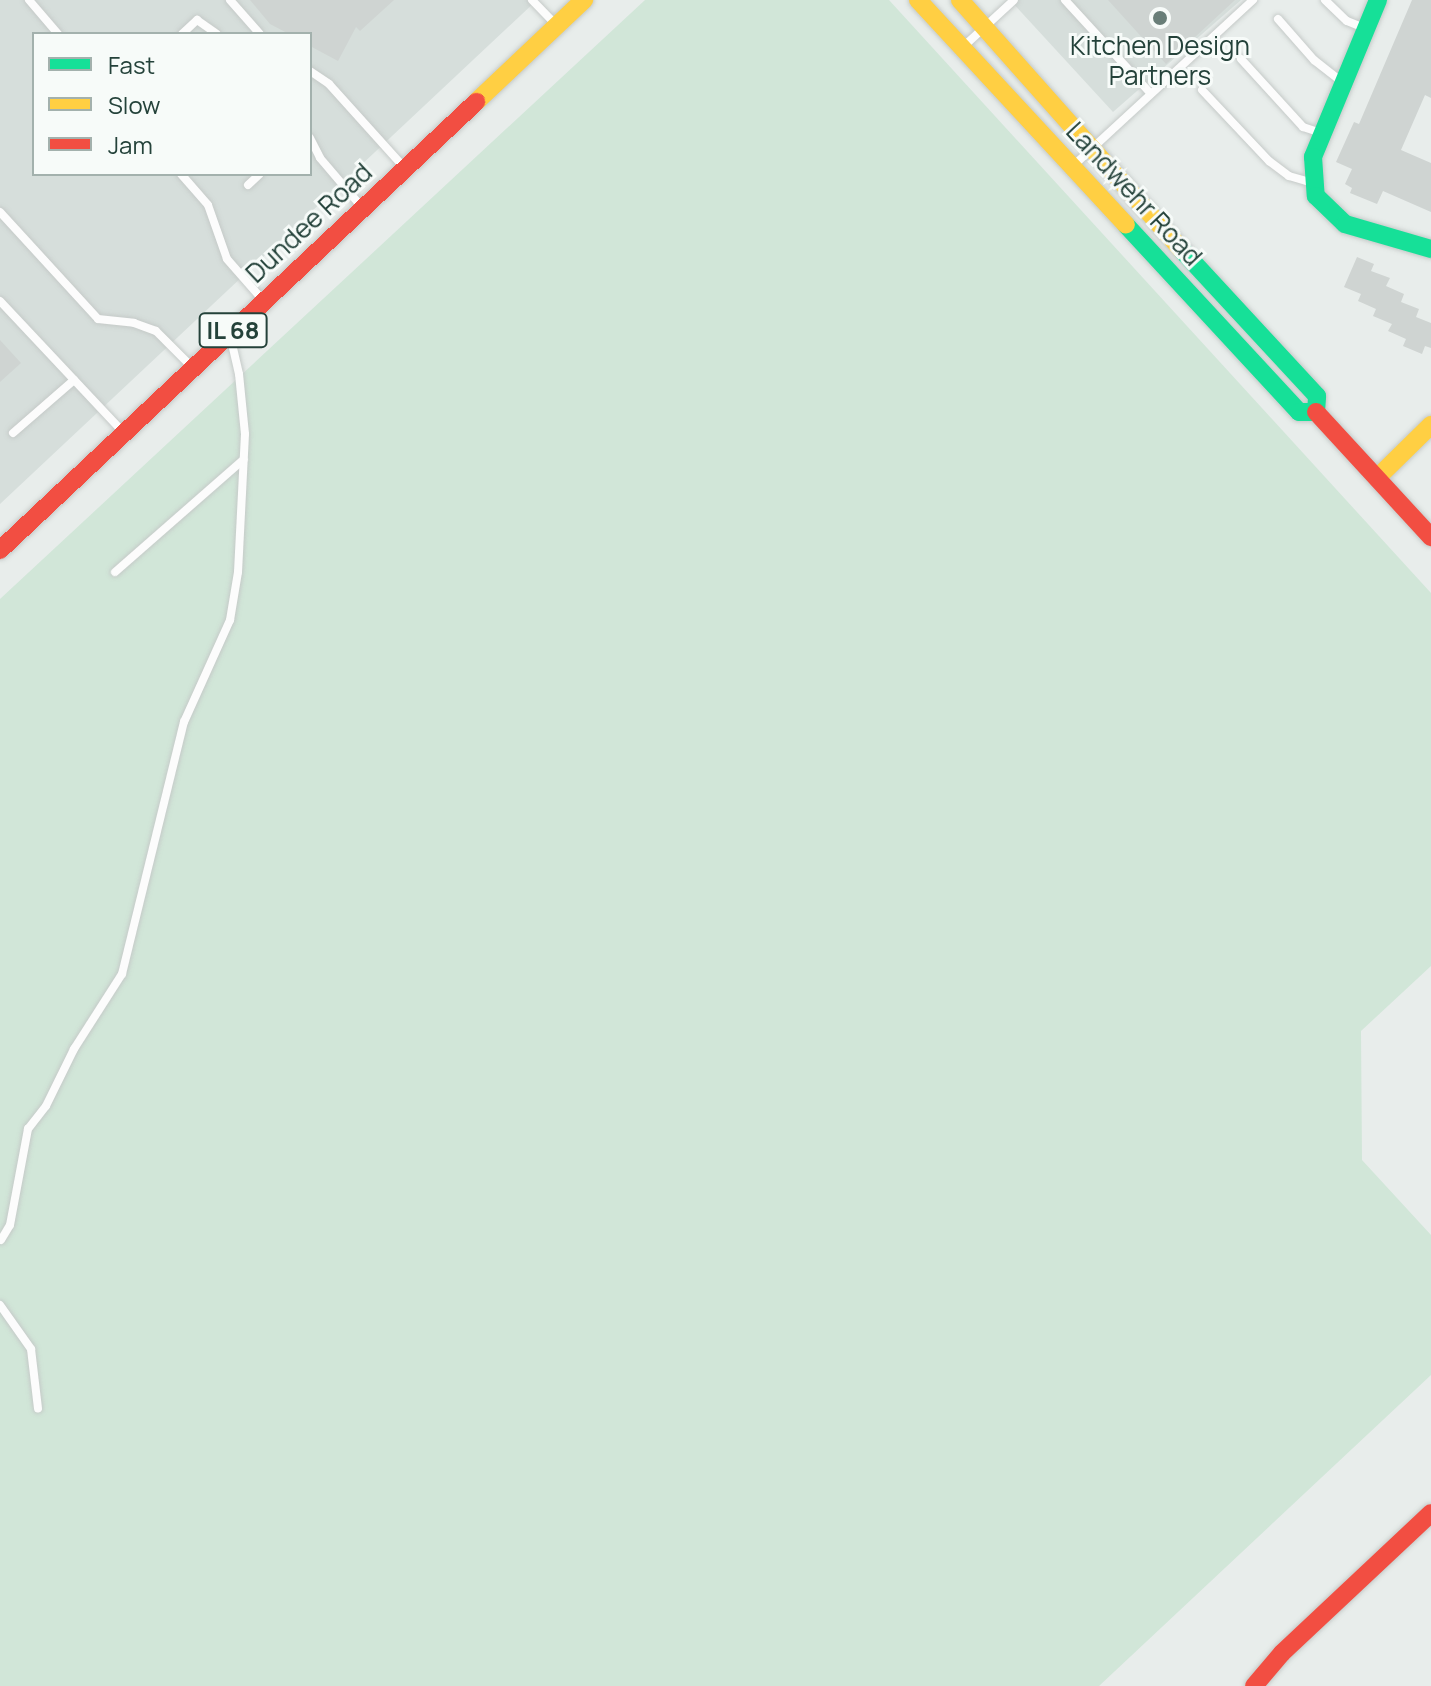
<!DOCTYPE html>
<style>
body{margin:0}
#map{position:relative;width:1431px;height:1686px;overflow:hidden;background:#e8edeb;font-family:Manrope,sans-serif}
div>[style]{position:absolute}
.built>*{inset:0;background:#d6dedb}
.green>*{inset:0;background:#d1e6d8}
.building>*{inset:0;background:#cfd4d2}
.roads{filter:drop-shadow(0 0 2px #c5cac8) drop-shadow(0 0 2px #c5cac8)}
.lane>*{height:8px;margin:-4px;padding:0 4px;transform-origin:4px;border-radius:4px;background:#fcfcfc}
.fast>*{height:18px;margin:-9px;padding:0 9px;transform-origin:9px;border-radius:9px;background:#16e098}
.slow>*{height:18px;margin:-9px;padding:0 9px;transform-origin:9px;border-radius:9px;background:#ffcf43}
.jam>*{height:18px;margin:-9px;padding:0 9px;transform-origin:9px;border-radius:9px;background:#f24e42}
.dots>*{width:22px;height:22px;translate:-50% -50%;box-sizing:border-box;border:4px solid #f7fbf9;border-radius:50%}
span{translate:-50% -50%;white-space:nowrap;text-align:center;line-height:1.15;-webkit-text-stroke:6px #f7fbf9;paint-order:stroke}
.shield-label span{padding:2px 6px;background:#f7fbf9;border:2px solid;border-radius:6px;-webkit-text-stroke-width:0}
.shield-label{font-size:24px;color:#24423a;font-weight:700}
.poi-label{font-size:26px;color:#24423a}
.street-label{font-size:26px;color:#24423a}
.legend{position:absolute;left:32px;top:32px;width:280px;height:144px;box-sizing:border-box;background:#f7fbf9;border:2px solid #a3b1ad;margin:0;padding:10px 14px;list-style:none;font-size:24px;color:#24423a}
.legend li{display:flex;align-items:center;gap:16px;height:40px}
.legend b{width:40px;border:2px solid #a3b1ad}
</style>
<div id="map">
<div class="built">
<div style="clip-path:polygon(evenodd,0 0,537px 0,0 504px,0 0,34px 34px,310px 34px,310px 174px,34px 174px,34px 34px)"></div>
<div style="clip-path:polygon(1010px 0,1241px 0,1113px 112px)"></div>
</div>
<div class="green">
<div style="clip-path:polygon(645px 0,889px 0,1431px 593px,1431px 966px,1361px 1031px,1362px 1160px,1431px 1235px,1431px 1375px,1099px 1686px,0 1686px,0 599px)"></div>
</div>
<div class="building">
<div style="clip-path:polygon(250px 0,394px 0,360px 31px,356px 27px,338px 61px,310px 46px,310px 34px,289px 34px,270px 24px)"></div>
<div style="clip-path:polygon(1108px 0,1235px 0,1166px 64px)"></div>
<div style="clip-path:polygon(1412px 0,1431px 0,1431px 98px,1425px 95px,1401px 150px,1431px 163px,1431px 212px,1383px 191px,1377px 204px,1350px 193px,1352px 188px,1345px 184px,1352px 169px,1336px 162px,1354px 122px,1359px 124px)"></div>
<div style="clip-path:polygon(1357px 257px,1374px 264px,1371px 271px,1390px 278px,1386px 286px,1404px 294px,1401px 302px,1419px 309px,1416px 317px,1431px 323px,1431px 348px,1425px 346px,1422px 354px,1403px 346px,1406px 339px,1388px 331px,1392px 324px,1373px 316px,1376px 309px,1358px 301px,1361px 294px,1344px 287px)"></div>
<div style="clip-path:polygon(0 340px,21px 363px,0 382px)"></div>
</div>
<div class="roads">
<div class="lane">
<div style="left:29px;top:0;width:45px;rotate:49.5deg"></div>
<div style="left:230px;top:0;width:45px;rotate:48.6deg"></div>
<div style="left:532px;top:0;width:30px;rotate:46deg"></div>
<div style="left:1065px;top:0;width:127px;rotate:47.5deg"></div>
<div style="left:1325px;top:0;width:30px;rotate:44deg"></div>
<div style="left:1347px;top:21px;width:16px;rotate:22deg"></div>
<div style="left:1278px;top:19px;width:55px;rotate:48.7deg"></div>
<div style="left:1314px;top:60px;width:33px;rotate:38deg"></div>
<div style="left:182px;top:34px;width:21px;rotate:-43deg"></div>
<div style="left:197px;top:20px;width:24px;rotate:35deg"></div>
<div style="left:963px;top:47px;width:69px;rotate:-42.7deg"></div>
<div style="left:1241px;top:59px;width:92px;rotate:47.6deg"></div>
<div style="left:1303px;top:127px;width:16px;rotate:18deg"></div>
<div style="left:310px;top:71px;width:23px;rotate:34deg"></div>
<div style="left:329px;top:84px;width:109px;rotate:48deg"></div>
<div style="left:1202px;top:90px;width:98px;rotate:46.7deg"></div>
<div style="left:1269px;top:161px;width:25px;rotate:37deg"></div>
<div style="left:1289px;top:176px;width:22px;rotate:16deg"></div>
<div style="left:310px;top:138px;width:22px;rotate:63deg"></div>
<div style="left:320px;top:158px;width:62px;rotate:49.6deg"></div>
<div style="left:1073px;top:166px;width:245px;rotate:-42.7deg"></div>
<div style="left:181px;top:174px;width:41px;rotate:48.9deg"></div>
<div style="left:208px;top:205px;width:57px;rotate:70.6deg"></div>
<div style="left:227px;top:259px;width:52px;rotate:48.9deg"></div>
<div style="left:248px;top:185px;width:16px;rotate:-43deg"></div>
<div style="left:0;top:212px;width:145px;rotate:47.5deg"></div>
<div style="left:98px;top:319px;width:36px;rotate:6deg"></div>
<div style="left:134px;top:323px;width:23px;rotate:20deg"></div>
<div style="left:156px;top:331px;width:51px;rotate:45deg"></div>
<div style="left:0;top:301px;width:177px;rotate:46.8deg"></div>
<div style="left:13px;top:433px;width:81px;rotate:-41deg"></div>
<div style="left:115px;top:572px;width:171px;rotate:-41.2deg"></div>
<div style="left:1px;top:1240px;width:17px;rotate:-59deg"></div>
<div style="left:10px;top:1225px;width:98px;rotate:-79.4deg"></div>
<div style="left:28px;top:1129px;width:29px;rotate:-52deg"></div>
<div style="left:46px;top:1106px;width:64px;rotate:-63.8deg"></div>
<div style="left:74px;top:1049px;width:89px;rotate:-57.4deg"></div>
<div style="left:122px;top:974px;width:260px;rotate:-76.2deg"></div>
<div style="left:184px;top:722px;width:112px;rotate:-65.7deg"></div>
<div style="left:230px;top:620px;width:49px;rotate:-80.5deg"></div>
<div style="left:238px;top:572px;width:138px;rotate:-87.1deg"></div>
<div style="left:245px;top:434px;width:60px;rotate:-95.7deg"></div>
<div style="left:239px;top:374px;width:35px;rotate:-103deg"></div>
<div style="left:0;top:1305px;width:54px;rotate:54.8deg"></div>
<div style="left:31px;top:1349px;width:60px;rotate:83.3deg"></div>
</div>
<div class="fast">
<div style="left:1378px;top:0;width:170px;rotate:112.5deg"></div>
<div style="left:1313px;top:157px;width:39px;rotate:86deg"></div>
<div style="left:1316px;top:196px;width:40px;rotate:44deg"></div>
<div style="left:1345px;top:224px;width:90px;rotate:16.2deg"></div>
<div style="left:1126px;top:225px;width:255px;rotate:47.2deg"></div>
<div style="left:1299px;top:412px;width:17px"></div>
<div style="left:1316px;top:412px;width:16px;rotate:-86deg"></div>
<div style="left:1317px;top:396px;width:199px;rotate:-132.8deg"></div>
</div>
<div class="slow">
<div style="left:918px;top:0;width:306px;rotate:47.2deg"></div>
<div style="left:960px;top:0;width:334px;rotate:48.4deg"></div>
<div style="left:476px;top:102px;width:149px;rotate:-43.4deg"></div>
<div style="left:1377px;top:478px;width:76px;rotate:-44.5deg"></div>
</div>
<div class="jam">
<div style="left:1316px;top:412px;width:170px;rotate:47.4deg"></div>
<div style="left:0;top:550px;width:654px;rotate:-43.26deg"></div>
<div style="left:1254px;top:1686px;width:43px;rotate:-49.7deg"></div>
<div style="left:1282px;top:1653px;width:204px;rotate:-43.2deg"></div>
</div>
</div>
<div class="dots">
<div style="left:1160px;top:18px;background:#697e78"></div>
</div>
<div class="shield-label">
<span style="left:233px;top:330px">IL 68</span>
</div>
<div class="poi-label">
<span style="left:1160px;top:61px">Kitchen Design<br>Partners</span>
</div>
<div class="street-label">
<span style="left:1134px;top:194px;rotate:47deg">Landwehr Road</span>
<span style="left:309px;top:223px;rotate:-43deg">Dundee Road</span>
</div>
<ul class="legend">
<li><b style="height:10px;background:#16e098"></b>Fast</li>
<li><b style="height:10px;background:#ffcf43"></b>Slow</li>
<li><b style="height:10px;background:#f24e42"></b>Jam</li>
</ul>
</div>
